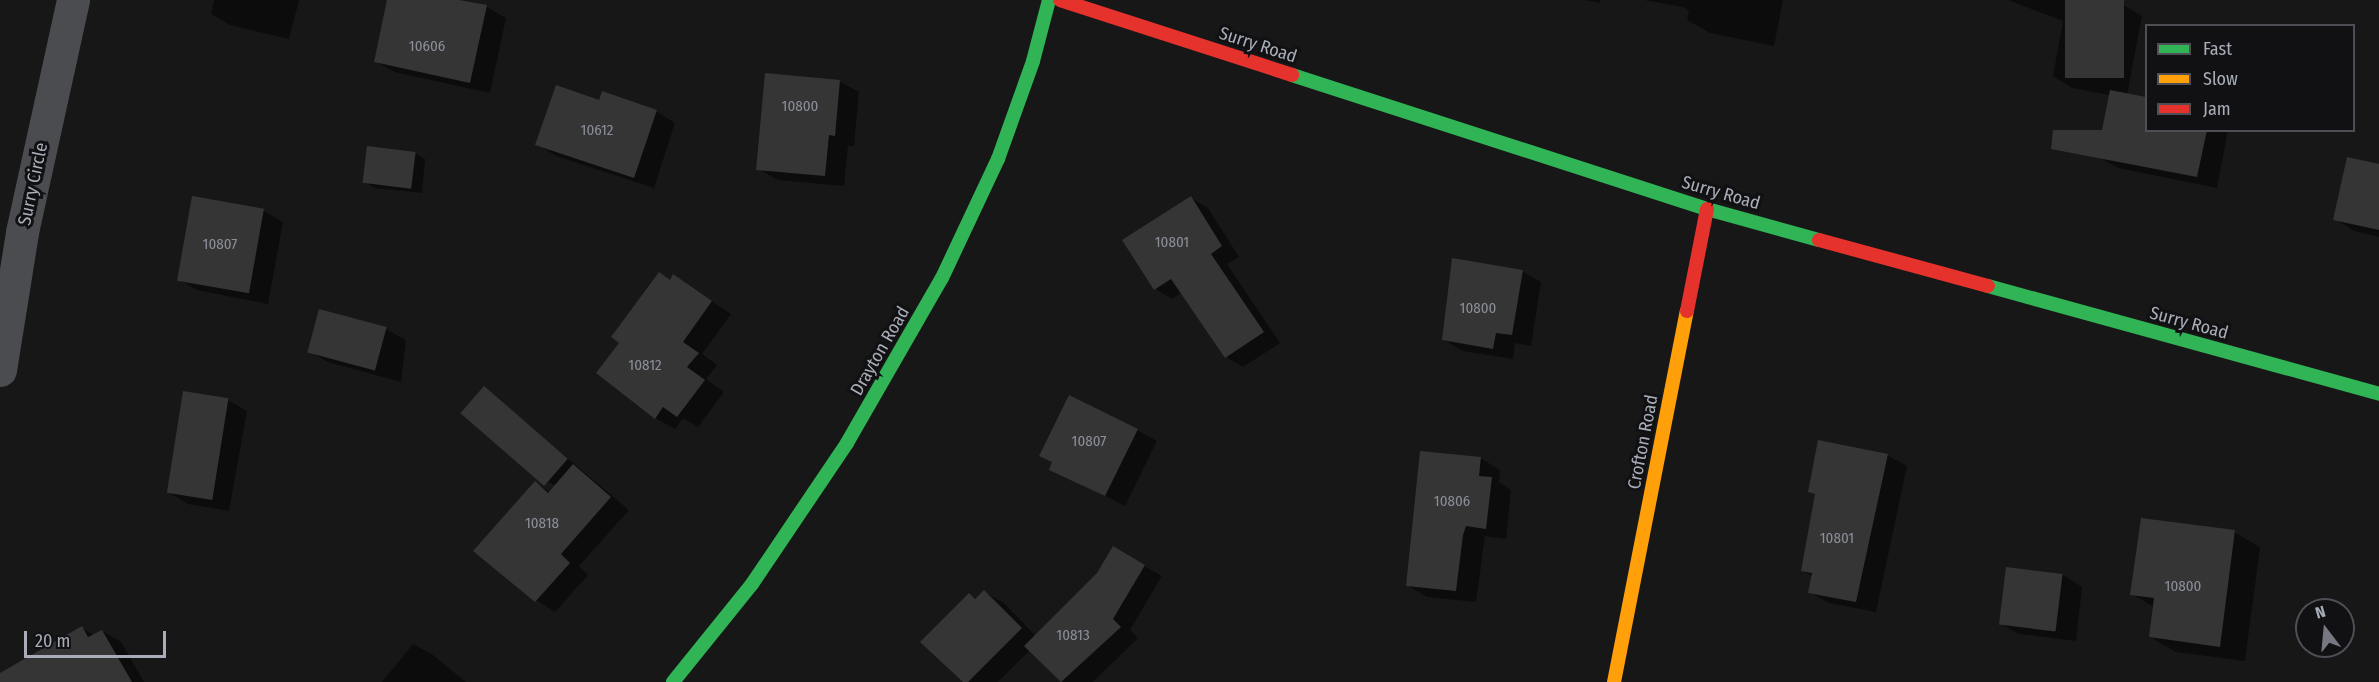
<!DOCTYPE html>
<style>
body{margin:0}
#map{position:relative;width:2379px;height:682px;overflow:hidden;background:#171717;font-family:"Fira Sans Condensed",sans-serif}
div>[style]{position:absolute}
.shadow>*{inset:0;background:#0007}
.building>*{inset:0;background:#353536;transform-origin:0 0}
.street>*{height:33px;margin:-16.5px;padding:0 16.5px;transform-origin:16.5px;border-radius:16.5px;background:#4b4c50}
.fast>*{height:14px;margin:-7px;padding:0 7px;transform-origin:7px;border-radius:7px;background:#30b455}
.slow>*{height:14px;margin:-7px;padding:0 7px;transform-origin:7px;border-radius:7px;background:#ff9f0a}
.jam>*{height:14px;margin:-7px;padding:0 7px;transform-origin:7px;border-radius:7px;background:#e5322d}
span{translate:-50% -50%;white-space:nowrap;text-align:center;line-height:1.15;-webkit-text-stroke:6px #111113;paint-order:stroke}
.number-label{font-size:15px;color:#8b8f98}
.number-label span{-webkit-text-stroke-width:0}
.street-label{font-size:18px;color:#a8adb8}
.legend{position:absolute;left:2145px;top:24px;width:210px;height:108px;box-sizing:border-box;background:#111113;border:2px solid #4d4f55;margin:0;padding:8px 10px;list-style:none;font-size:18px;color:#a8adb8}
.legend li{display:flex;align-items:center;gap:12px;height:30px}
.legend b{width:30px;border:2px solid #4d4f55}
.north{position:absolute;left:2295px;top:598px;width:60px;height:60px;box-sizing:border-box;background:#111113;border:2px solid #4d4f55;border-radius:50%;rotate:344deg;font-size:16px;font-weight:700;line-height:24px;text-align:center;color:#a8adb8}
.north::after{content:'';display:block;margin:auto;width:21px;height:27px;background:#757880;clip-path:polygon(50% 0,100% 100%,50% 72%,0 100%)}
.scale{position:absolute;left:24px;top:631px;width:142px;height:27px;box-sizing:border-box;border:3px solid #a8adb8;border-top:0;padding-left:8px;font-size:18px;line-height:21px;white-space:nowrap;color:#a8adb8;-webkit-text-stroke:4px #111113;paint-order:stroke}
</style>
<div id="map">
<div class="shadow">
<div style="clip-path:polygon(214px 0,299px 0,289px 39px,230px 25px,211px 14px)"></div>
<div style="clip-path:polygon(388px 0,451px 0,487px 7px,506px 18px,490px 93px,395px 72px,375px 61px)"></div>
<div style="clip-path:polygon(1584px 0,1600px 0,1600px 3px)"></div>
<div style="clip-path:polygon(1644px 0,1783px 0,1774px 46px,1710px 33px,1687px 20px,1689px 11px,1683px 7px)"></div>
<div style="clip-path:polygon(2008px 0,2101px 0,2122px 4px,2142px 16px,2127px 95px,2146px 99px,2146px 130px,2228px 130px,2217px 188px,2118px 168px,2098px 157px,2110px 95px,2072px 88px,2053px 76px,2063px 21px)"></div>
<div style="clip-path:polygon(839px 81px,859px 92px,854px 146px,848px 146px,844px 186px,778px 180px,758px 169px)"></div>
<div style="clip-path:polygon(599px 102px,656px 111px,675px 123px,654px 188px,556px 156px,537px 144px)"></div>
<div style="clip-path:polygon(415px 153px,425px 159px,422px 193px,375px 188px,364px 182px)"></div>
<div style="clip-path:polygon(2379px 166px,2379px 237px,2354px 231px,2335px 219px)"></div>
<div style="clip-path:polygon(1191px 198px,1208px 208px,1239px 257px,1227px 264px,1280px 343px,1243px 367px,1226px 357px,1182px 292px,1172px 299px,1155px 289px)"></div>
<div style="clip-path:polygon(264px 211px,283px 222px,268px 304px,197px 290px,178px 279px)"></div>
<div style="clip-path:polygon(1522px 271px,1541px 282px,1531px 346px,1515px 343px,1513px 359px,1463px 351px,1444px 340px)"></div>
<div style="clip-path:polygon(674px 276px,731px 314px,702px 354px,717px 365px,706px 379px,724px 392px,698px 427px,683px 418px,675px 429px,655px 418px)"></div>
<div style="clip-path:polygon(386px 329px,406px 340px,401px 382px,328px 362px,309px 351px)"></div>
<div style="clip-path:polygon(484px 388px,629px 510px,579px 566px,588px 575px,555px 612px,536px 600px,535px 483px,550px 492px,556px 486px,548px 482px)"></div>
<div style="clip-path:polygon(184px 392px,228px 400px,247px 411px,229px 511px,188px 504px,168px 492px)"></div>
<div style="clip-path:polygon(1137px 430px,1157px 441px,1125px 506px,1051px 469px)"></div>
<div style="clip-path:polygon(1887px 455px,1907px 466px,1876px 612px,1829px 603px,1809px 592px,1812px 576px,1802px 570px,1816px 495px,1810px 492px)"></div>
<div style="clip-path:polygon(1480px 458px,1500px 470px,1499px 482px,1511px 490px,1506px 539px,1485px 536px,1476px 602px,1427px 597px,1407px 585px)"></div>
<div style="clip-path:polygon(2234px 532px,2260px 547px,2245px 661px,2176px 652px,2150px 637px,2154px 607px,2132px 594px)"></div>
<div style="clip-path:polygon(1113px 548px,1162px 576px,1130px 630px,1138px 638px,1093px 682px,1063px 682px,1030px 650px,998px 682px,965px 682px,969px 595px,977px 599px,984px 592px,1004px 603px,1036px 636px,1099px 574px)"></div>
<div style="clip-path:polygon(2007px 568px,2063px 575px,2082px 587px,2076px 641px,2019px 634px,1999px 623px)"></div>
<div style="clip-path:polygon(82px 628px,94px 635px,102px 631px,121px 642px,144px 682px,37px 682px)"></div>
<div style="clip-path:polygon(413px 644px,433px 655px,466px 682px,382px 682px)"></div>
</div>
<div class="building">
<div style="clip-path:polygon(387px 0,459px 0,487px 5px,470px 83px,374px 62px)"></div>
<div style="left:2065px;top:0;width:59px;height:78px"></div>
<div style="clip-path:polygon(765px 73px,840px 80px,835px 136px,829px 135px,825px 176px,756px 170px)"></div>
<div style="clip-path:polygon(556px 85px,599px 100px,602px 91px,657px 110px,634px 178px,535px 145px)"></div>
<div style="clip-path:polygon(2110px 90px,2146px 97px,2146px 130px,2207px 130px,2197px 177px,2051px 149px,2053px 130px,2102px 130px)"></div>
<div style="left:367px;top:146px;width:49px;height:37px;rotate:7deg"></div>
<div style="clip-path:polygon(2347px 157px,2379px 164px,2379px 230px,2333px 220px)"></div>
<div style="left:192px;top:196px;width:73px;height:86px;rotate:10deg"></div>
<div style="clip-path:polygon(1191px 196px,1222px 246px,1211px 254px,1264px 332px,1225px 358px,1171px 279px,1154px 290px,1122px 240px)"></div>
<div style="clip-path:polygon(1452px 258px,1523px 270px,1512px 335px,1496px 333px,1493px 349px,1442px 340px)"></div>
<div style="clip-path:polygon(659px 272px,670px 280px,673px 274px,712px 301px,683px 342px,699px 353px,687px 367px,705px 380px,677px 417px,663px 407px,655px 419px,596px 373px,619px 343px,611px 337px)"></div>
<div style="left:319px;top:309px;width:70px;height:45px;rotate:15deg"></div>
<div style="left:484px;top:386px;width:111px;height:36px;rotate:41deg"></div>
<div style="left:183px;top:391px;width:46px;height:103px;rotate:9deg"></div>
<div style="clip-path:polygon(1069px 395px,1138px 429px,1105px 496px,1049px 470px,1052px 462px,1039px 456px)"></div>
<div style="clip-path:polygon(1818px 440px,1888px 454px,1856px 602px,1808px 593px,1812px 573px,1801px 571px,1815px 494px,1808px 492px)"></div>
<div style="clip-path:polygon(1420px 451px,1481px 457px,1479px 476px,1492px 477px,1486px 529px,1466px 526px,1463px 535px,1456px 591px,1406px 586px)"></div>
<div style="clip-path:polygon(573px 464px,611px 497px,561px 554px,570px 563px,535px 602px,473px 551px,535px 481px,548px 493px)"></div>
<div style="clip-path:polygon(2141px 518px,2235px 530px,2220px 647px,2149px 637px,2154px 598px,2130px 595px)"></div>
<div style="clip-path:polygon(1113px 546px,1145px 565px,1113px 619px,1121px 627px,1061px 682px,1024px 646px,1097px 573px)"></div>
<div style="left:2006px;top:567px;width:57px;height:58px;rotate:7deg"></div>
<div style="clip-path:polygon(984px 590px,1022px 628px,968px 682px,963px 682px,920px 642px,969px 593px,975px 599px)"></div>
<div style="clip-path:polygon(82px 626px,88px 637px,102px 630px,132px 682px,0 682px,0 673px)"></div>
</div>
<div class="street">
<div style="left:0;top:370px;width:140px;rotate:-80.9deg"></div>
<div style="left:22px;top:232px;width:238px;rotate:-77.6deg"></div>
</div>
<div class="fast">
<div style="left:1292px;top:75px;width:436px;rotate:17.9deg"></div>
<div style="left:1707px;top:209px;width:116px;rotate:15.5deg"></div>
<div style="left:1988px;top:286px;width:406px;rotate:15.4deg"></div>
<div style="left:673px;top:682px;width:126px;rotate:-51.1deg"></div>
<div style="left:752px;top:584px;width:170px;rotate:-56deg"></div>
<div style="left:847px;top:443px;width:190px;rotate:-60.1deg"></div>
<div style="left:942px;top:278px;width:132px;rotate:-64.8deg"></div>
<div style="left:998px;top:159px;width:104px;rotate:-70.3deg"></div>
<div style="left:1033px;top:61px;width:63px;rotate:-75.3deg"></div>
</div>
<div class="slow">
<div style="left:1614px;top:682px;width:378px;rotate:-78.9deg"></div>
</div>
<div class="jam">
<div style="left:1060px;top:0;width:244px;rotate:17.9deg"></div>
<div style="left:1819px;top:240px;width:175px;rotate:15.2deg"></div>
<div style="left:1687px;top:311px;width:104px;rotate:-78.9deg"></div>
</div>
<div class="number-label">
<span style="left:427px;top:47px">10606</span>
<span style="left:800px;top:107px">10800</span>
<span style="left:597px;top:131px">10612</span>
<span style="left:1172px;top:243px">10801</span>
<span style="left:220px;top:245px">10807</span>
<span style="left:1478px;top:309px">10800</span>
<span style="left:645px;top:366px">10812</span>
<span style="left:1089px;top:442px">10807</span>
<span style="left:1452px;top:502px">10806</span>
<span style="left:542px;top:524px">10818</span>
<span style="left:1837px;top:539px">10801</span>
<span style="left:2183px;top:587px">10800</span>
<span style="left:1073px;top:636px">10813</span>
</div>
<div class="street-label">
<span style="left:1258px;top:45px;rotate:18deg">Surry Road</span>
<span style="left:33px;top:184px;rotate:-78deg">Surry Circle</span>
<span style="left:1721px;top:193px;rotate:16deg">Surry Road</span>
<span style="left:2189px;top:323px;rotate:15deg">Surry Road</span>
<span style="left:880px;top:351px;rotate:-60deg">Drayton Road</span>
<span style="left:1643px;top:442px;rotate:-79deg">Crofton Road</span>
</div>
<ul class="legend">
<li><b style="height:8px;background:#30b455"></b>Fast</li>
<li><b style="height:8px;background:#ff9f0a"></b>Slow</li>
<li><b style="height:8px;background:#e5322d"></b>Jam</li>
</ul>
<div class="north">N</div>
<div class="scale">20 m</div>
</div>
